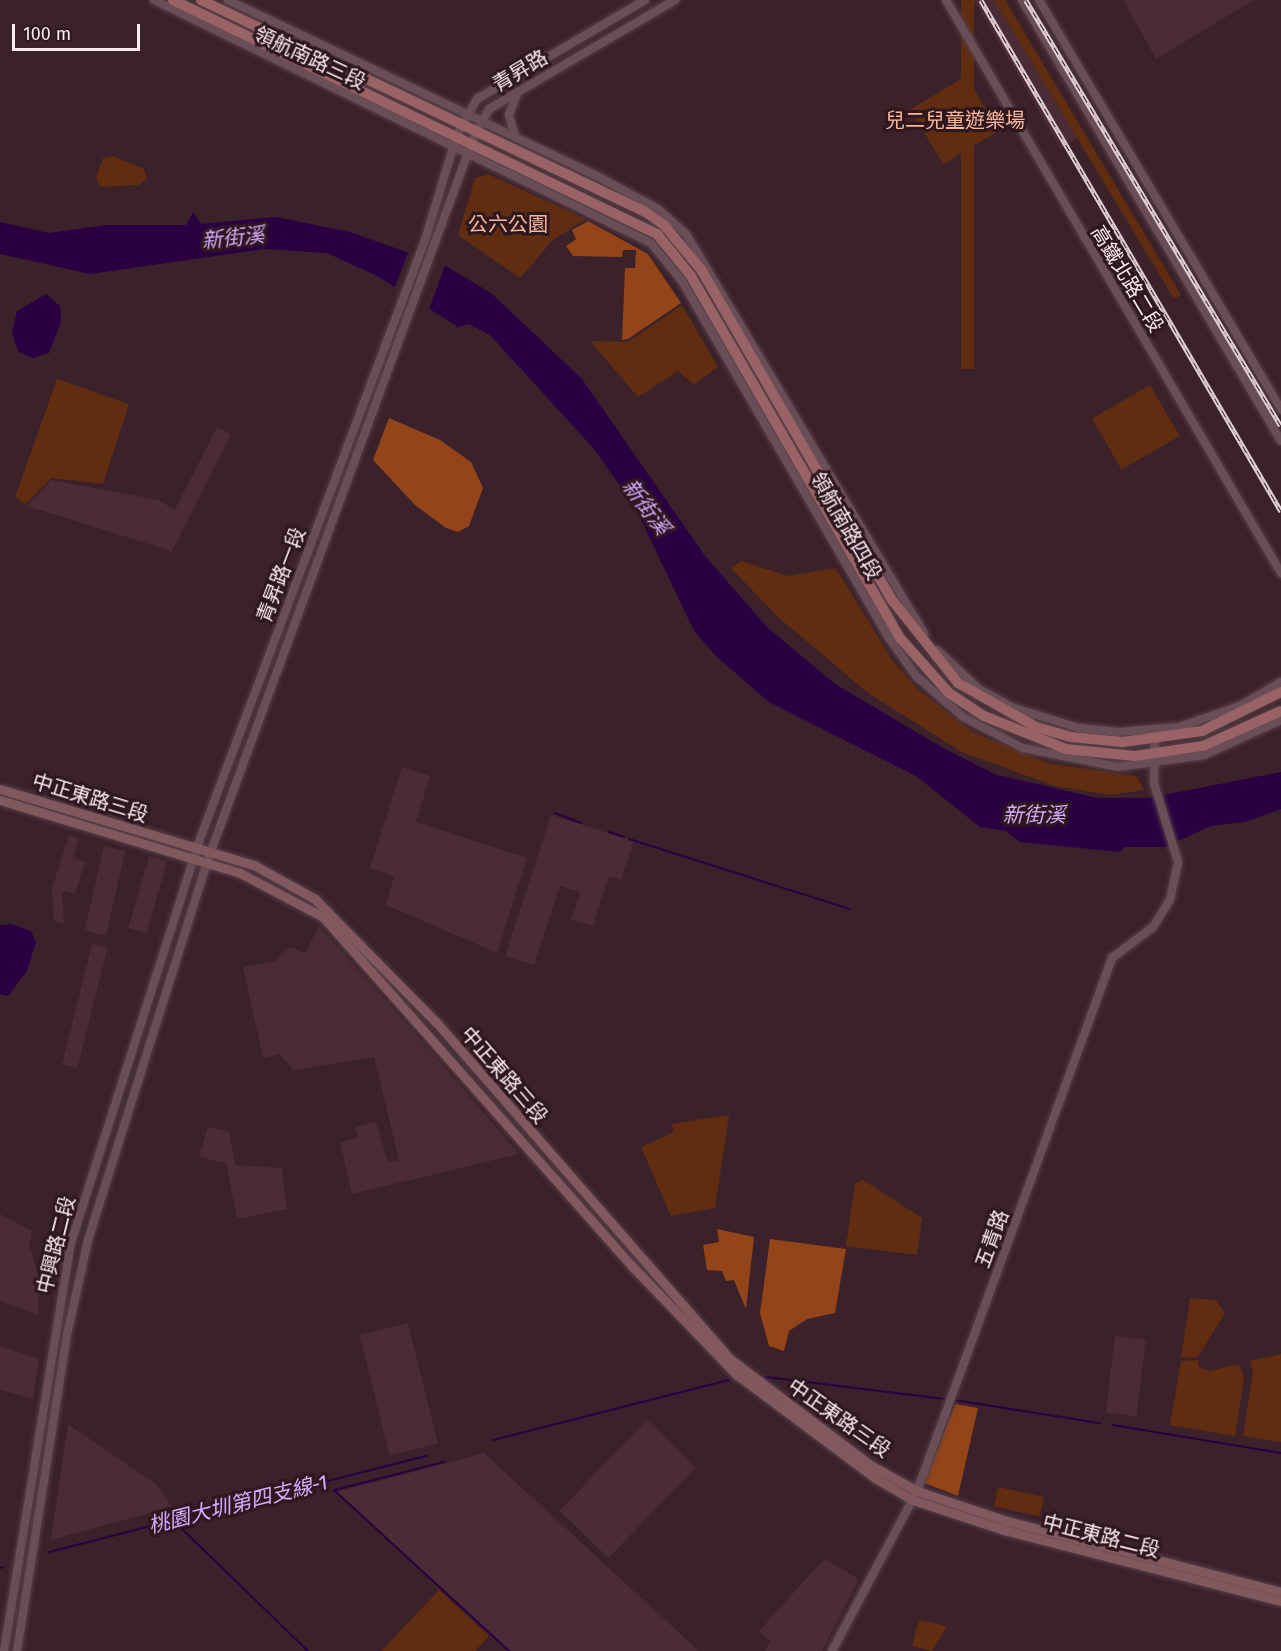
<!DOCTYPE html>
<meta charset="utf-8">
<style>
body{margin:0}
#map{position:relative;width:1281px;height:1651px;overflow:hidden;background:#3a212a;font-family:"Fira Sans","Noto Sans TC",sans-serif}
div>[style]{position:absolute}
.built>*{inset:0;background:#4b2b36;transform-origin:0 0}
.green>*{inset:0;background:#602d11;transform-origin:0 0}
.forest>*{inset:0;background:#934519}
.water>*{inset:0;background:#2a0042}
.pier>*{inset:0;background:#3a212a}
.stream>*{height:2px;margin:-1px;padding:0 1px;transform-origin:1px;border-radius:1px;background:#2a0042}
.roads{filter:drop-shadow(0 0 2px #553f47) drop-shadow(0 0 2px #553f47)}
.tertiary>*{height:8px;margin:-4px;padding:0 4px;transform-origin:4px;border-radius:4px;background:#6a4e57}
.secondary>*{height:9px;margin:-4.5px;padding:0 4.5px;transform-origin:4.5px;border-radius:4.5px;background:#81585e}
.primary>*{height:10px;margin:-5px;padding:0 5px;transform-origin:5px;border-radius:5px;background:#996264}
.rail>*{height:4.5px;margin-top:-2.25px;transform-origin:0;background:repeating-linear-gradient(90deg,#2f1720 0 7px,#e2cfd5 0 14px);box-sizing:border-box;border-block:2px solid #e2cfd5}
span{translate:-50% -50%;white-space:nowrap;text-align:center;line-height:1.15;-webkit-text-stroke:6px #2f1720;paint-order:stroke}
.street-label{font-size:20px;color:#fceaef}
.park-label{font-size:20px;color:#f9b797}
.water-label{font-size:21px;color:#d5aafa;font-style:italic}
.scale{position:absolute;left:12px;top:24px;width:128px;height:27px;box-sizing:border-box;border:3px solid #fceaef;border-top:0;padding-left:8px;font-size:18px;line-height:21px;white-space:nowrap;color:#fceaef;-webkit-text-stroke:4px #2f1720;paint-order:stroke}
</style>
<div id="map">
<div class="built">
<div style="clip-path:polygon(974px 0,994px 0,1077px 138px,1061px 149px)"></div>
<div style="clip-path:polygon(1123px 0,1254px 0,1156px 59px)"></div>
<div style="left:217px;top:427px;width:16px;height:132px;rotate:27deg"></div>
<div style="clip-path:polygon(51px 480px,159px 500px,177px 512px,165px 549px,27px 506px)"></div>
<div style="clip-path:polygon(402px 767px,430px 776px,416px 822px,527px 858px,497px 953px,386px 905px,394px 876px,370px 868px)"></div>
<div style="clip-path:polygon(551px 815px,634px 841px,621px 880px,609px 876px,593px 926px,571px 920px,580px 892px,560px 886px,534px 965px,505px 956px)"></div>
<div style="clip-path:polygon(69px 835px,79px 838px,73px 858px,85px 862px,75px 894px,62px 891px,64px 924px,54px 921px,52px 888px)"></div>
<div style="left:104px;top:846px;width:22px;height:87px;rotate:13deg"></div>
<div style="left:149px;top:856px;width:19px;height:75px;rotate:16deg"></div>
<div style="clip-path:polygon(319px 926px,422px 1041px,519px 1154px,352px 1194px,340px 1142px,358px 1137px,355px 1127px,376px 1122px,388px 1162px,399px 1160px,374px 1057px,293px 1070px,280px 1054px,263px 1058px,243px 967px,275px 961px,290px 947px,305px 953px)"></div>
<div style="left:92px;top:944px;width:16px;height:124px;rotate:14deg"></div>
<div style="clip-path:polygon(208px 1127px,229px 1132px,235px 1165px,282px 1168px,287px 1209px,237px 1219px,226px 1163px,199px 1157px)"></div>
<div style="clip-path:polygon(0 1214px,32px 1231px,29px 1245px,39px 1277px,38px 1315px,0 1301px)"></div>
<div style="left:408px;top:1323px;width:124px;height:50px;rotate:76deg"></div>
<div style="left:1115px;top:1336px;width:31px;height:77px;rotate:7deg"></div>
<div style="clip-path:polygon(0 1346px,39px 1359px,33px 1399px,0 1390px)"></div>
<div style="left:647px;top:1420px;width:68px;height:126px;rotate:44deg"></div>
<div style="clip-path:polygon(68px 1424px,157px 1485px,172px 1507px,51px 1540px)"></div>
<div style="clip-path:polygon(484px 1453px,699px 1651px,510px 1651px,337px 1492px)"></div>
<div style="clip-path:polygon(824px 1559px,859px 1579px,822px 1651px,765px 1651px,770px 1641px,759px 1631px)"></div>
</div>
<div class="green">
<div style="left:961px;top:0;width:13px;height:369px"></div>
<div style="clip-path:polygon(994px 0,1005px 0,1181px 295px,1174px 299px)"></div>
<div style="left:966px;top:76px;width:64px;height:65px;rotate:59deg"></div>
<div style="clip-path:polygon(113px 156px,144px 169px,147px 178px,139px 185px,100px 187px,96px 178px,103px 158px)"></div>
<div style="clip-path:polygon(488px 174px,586px 219px,553px 240px,520px 278px,458px 235px,475px 178px)"></div>
<div style="clip-path:polygon(682px 305px,718px 367px,694px 385px,678px 371px,638px 397px,590px 341px,628px 342px)"></div>
<div style="clip-path:polygon(57px 379px,129px 404px,103px 484px,51px 478px,26px 504px,15px 497px)"></div>
<div style="left:1150px;top:385px;width:59px;height:67px;rotate:60deg"></div>
<div style="clip-path:polygon(741px 561px,788px 576px,836px 568px,893px 661px,918px 689px,973px 732px,1047px 763px,1136px 776px,1144px 790px,1110px 795px,1055px 786px,962px 752px,868px 693px,778px 617px,731px 568px)"></div>
<div style="clip-path:polygon(729px 1115px,715px 1208px,671px 1216px,641px 1147px,674px 1132px,671px 1124px)"></div>
<div style="clip-path:polygon(863px 1180px,922px 1218px,917px 1255px,846px 1246px,855px 1183px)"></div>
<div style="clip-path:polygon(1190px 1298px,1216px 1300px,1225px 1313px,1198px 1357px,1181px 1358px)"></div>
<div style="clip-path:polygon(1281px 1354px,1281px 1442px,1243px 1436px,1253px 1373px,1250px 1361px)"></div>
<div style="clip-path:polygon(1199px 1360px,1198px 1366px,1209px 1371px,1239px 1364px,1244px 1378px,1235px 1436px,1170px 1425px,1181px 1361px)"></div>
<div style="left:998px;top:1487px;width:47px;height:20px;rotate:12deg"></div>
<div style="clip-path:polygon(439px 1590px,489px 1636px,475px 1651px,381px 1651px)"></div>
<div style="clip-path:polygon(919px 1620px,947px 1626px,932px 1651px,912px 1646px)"></div>
</div>
<div class="forest">
<div style="clip-path:polygon(588px 221px,648px 254px,681px 303px,628px 339px,622px 340px,625px 268px,635px 268px,636px 250px,623px 250px,622px 257px,573px 256px,566px 246px,576px 239px,572px 230px)"></div>
<div style="clip-path:polygon(389px 418px,440px 440px,471px 462px,483px 488px,469px 526px,458px 532px,446px 528px,415px 505px,373px 460px)"></div>
<div style="clip-path:polygon(717px 1229px,754px 1237px,746px 1309px,734px 1280px,726px 1281px,722px 1271px,707px 1270px,703px 1245px,719px 1242px)"></div>
<div style="clip-path:polygon(770px 1239px,846px 1249px,835px 1313px,807px 1319px,789px 1331px,784px 1351px,769px 1346px,760px 1313px)"></div>
<div style="clip-path:polygon(955px 1404px,978px 1408px,958px 1496px,924px 1483px)"></div>
</div>
<div class="water">
<div style="clip-path:polygon(193px 212px,201px 224px,276px 217px,350px 232px,446px 266px,491px 293px,582px 379px,705px 556px,767px 627px,835px 684px,945px 749px,997px 775px,1097px 798px,1148px 798px,1281px 772px,1281px 809px,1245px 822px,1211px 826px,1165px 847px,1124px 847px,1120px 852px,1020px 842px,1006px 831px,980px 827px,916px 776px,769px 702px,716px 656px,694px 631px,635px 507px,594px 449px,490px 335px,469px 324px,458px 327px,377px 276px,327px 253px,264px 249px,90px 274px,0 254px,0 222px,49px 233px,107px 225px,186px 225px)"></div>
<div style="clip-path:polygon(46px 294px,60px 306px,61px 322px,49px 353px,33px 358px,18px 351px,12px 333px,17px 311px)"></div>
<div style="clip-path:polygon(12px 924px,31px 931px,36px 942px,27px 971px,8px 996px,0 994px,0 925px)"></div>
</div>
<div class="pier">
<div style="clip-path:polygon(409px 250px,446px 263px,428px 312px,393px 292px)"></div>
</div>
<div class="stream">
<div style="left:555px;top:813px;width:28px;rotate:21deg"></div>
<div style="left:609px;top:832px;width:16px;rotate:18deg"></div>
<div style="left:629px;top:839px;width:232px;rotate:17.6deg"></div>
<div style="left:766px;top:1377px;width:180px;rotate:7deg"></div>
<div style="left:954px;top:1400px;width:148px;rotate:9deg"></div>
<div style="left:1113px;top:1425px;width:170px;rotate:9.5deg"></div>
<div style="left:493px;top:1440px;width:244px;rotate:-14.3deg"></div>
<div style="left:444px;top:1462px;width:114px;rotate:165.7deg"></div>
<div style="left:334px;top:1490px;width:238px;rotate:42.6deg"></div>
<div style="left:182px;top:1529px;width:175px;rotate:44.1deg"></div>
<div style="left:49px;top:1552px;width:390px;rotate:-14.3deg"></div>
<div style="left:0;top:1568px;width:3px;rotate:-18deg"></div>
</div>
<div class="roads">
<div class="tertiary">
<div style="left:154px;top:0;width:553px;rotate:26.06deg"></div>
<div style="left:651px;top:243px;width:49px;rotate:50.8deg"></div>
<div style="left:682px;top:281px;width:413px;rotate:59.9deg"></div>
<div style="left:889px;top:638px;width:47px;rotate:54.6deg"></div>
<div style="left:916px;top:676px;width:62px;rotate:41.1deg"></div>
<div style="left:963px;top:717px;width:68px;rotate:27.3deg"></div>
<div style="left:1023px;top:748px;width:97px;rotate:11.3deg"></div>
<div style="left:1118px;top:767px;width:87px;rotate:-7.9deg"></div>
<div style="left:1204px;top:755px;width:85px;rotate:-24.4deg"></div>
<div style="left:228px;top:0;width:409px;rotate:25.5deg"></div>
<div style="left:597px;top:176px;width:69px;rotate:28.4deg"></div>
<div style="left:658px;top:209px;width:38px;rotate:42deg"></div>
<div style="left:686px;top:234px;width:465px;rotate:59.2deg"></div>
<div style="left:946px;top:0;width:664px;rotate:59.69deg"></div>
<div style="left:1022px;top:0;width:511px;rotate:59.57deg"></div>
<div style="left:1039px;top:0;width:476px;rotate:59.4deg"></div>
<div style="left:515px;top:136px;width:22px;rotate:-106deg"></div>
<div style="left:509px;top:115px;width:25px;rotate:-69deg"></div>
<div style="left:937px;top:650px;width:57px;rotate:42.9deg"></div>
<div style="left:979px;top:689px;width:37px;rotate:29deg"></div>
<div style="left:1011px;top:707px;width:71px;rotate:17.2deg"></div>
<div style="left:1079px;top:728px;width:40px;rotate:5.7deg"></div>
<div style="left:1119px;top:732px;width:60px;rotate:-4.8deg"></div>
<div style="left:1179px;top:727px;width:65px;rotate:-19deg"></div>
<div style="left:1240px;top:706px;width:48px;rotate:-30.3deg"></div>
<div style="left:4px;top:1651px;width:410px;rotate:-80.7deg"></div>
<div style="left:70px;top:1246px;width:419px;rotate:-72.3deg"></div>
<div style="left:197px;top:847px;width:648px;rotate:-69.41deg"></div>
<div style="left:425px;top:240px;width:110px;rotate:-73.1deg"></div>
<div style="left:457px;top:135px;width:41px;rotate:-60.9deg"></div>
<div style="left:477px;top:99px;width:195px;rotate:-30.5deg"></div>
<div style="left:17px;top:1651px;width:320px;rotate:-81deg"></div>
<div style="left:67px;top:1335px;width:97px;rotate:-77.5deg"></div>
<div style="left:88px;top:1240px;width:408px;rotate:-72.5deg"></div>
<div style="left:211px;top:851px;width:756px;rotate:-69.79deg"></div>
<div style="left:472px;top:142px;width:37px;rotate:-63deg"></div>
<div style="left:489px;top:109px;width:216px;rotate:-30.4deg"></div>
<div style="left:832px;top:1651px;width:181px;rotate:-62deg"></div>
<div style="left:917px;top:1491px;width:568px;rotate:-69.9deg"></div>
<div style="left:1112px;top:958px;width:51px;rotate:-37.1deg"></div>
<div style="left:1153px;top:927px;width:32px;rotate:-58deg"></div>
<div style="left:1170px;top:900px;width:39px;rotate:-78deg"></div>
<div style="left:1178px;top:862px;width:83px;rotate:-106.9deg"></div>
<div style="left:1154px;top:783px;width:49px;rotate:-88.8deg"></div>
</div>
<div class="secondary">
<div style="left:0;top:789px;width:265px;rotate:16.7deg"></div>
<div style="left:254px;top:865px;width:70px;rotate:29.1deg"></div>
<div style="left:315px;top:899px;width:174px;rotate:45.5deg"></div>
<div style="left:437px;top:1023px;width:444px;rotate:48.9deg"></div>
<div style="left:729px;top:1358px;width:179px;rotate:37.1deg"></div>
<div style="left:872px;top:1466px;width:51px;rotate:29.1deg"></div>
<div style="left:917px;top:1491px;width:95px;rotate:18.4deg"></div>
<div style="left:1007px;top:1521px;width:283px;rotate:14.5deg"></div>
<div style="left:0;top:800px;width:251px;rotate:16.9deg"></div>
<div style="left:240px;top:873px;width:94px;rotate:27.9deg"></div>
<div style="left:323px;top:917px;width:466px;rotate:48.5deg"></div>
<div style="left:632px;top:1266px;width:151px;rotate:46.1deg"></div>
<div style="left:737px;top:1375px;width:172px;rotate:36.7deg"></div>
<div style="left:875px;top:1478px;width:44px;rotate:30.1deg"></div>
<div style="left:913px;top:1500px;width:96px;rotate:18.2deg"></div>
<div style="left:1004px;top:1530px;width:286px;rotate:14.4deg"></div>
</div>
<div class="primary">
<div style="left:173px;top:0;width:538px;rotate:25.8deg"></div>
<div style="left:657px;top:234px;width:54px;rotate:51deg"></div>
<div style="left:691px;top:276px;width:419px;rotate:60deg"></div>
<div style="left:901px;top:639px;width:72px;rotate:48.4deg"></div>
<div style="left:949px;top:693px;width:42px;rotate:33.3deg"></div>
<div style="left:984px;top:716px;width:88px;rotate:21.9deg"></div>
<div style="left:1066px;top:749px;width:69px;rotate:5.8deg"></div>
<div style="left:1135px;top:756px;width:69px;rotate:-8.4deg"></div>
<div style="left:1203px;top:746px;width:85px;rotate:-24.2deg"></div>
<div style="left:201px;top:0;width:491px;rotate:25.5deg"></div>
<div style="left:644px;top:211px;width:24px;rotate:35deg"></div>
<div style="left:664px;top:225px;width:60px;rotate:50.4deg"></div>
<div style="left:702px;top:271px;width:380px;rotate:60deg"></div>
<div style="left:892px;top:600px;width:106px;rotate:51.5deg"></div>
<div style="left:958px;top:683px;width:90px;rotate:29.4deg"></div>
<div style="left:1036px;top:727px;width:36px;rotate:16deg"></div>
<div style="left:1071px;top:737px;width:52px;rotate:5.5deg"></div>
<div style="left:1123px;top:742px;width:80px;rotate:-7.9deg"></div>
<div style="left:1202px;top:731px;width:88px;rotate:-26.3deg"></div>
</div>
</div>
<div class="rail">
<div style="left:981px;top:0;width:593px;rotate:59.58deg"></div>
<div style="left:1026px;top:0;width:496px;rotate:59.1deg"></div>
</div>
<div class="street-label">
<span style="left:310px;top:58px;rotate:25deg">領航南路三段</span>
<span style="left:520px;top:71px;rotate:-31deg">青昇路</span>
<span style="left:1127px;top:279px;rotate:59deg">高鐵北路二段</span>
<span style="left:846px;top:526px;rotate:60deg">領航南路四段</span>
<span style="left:281px;top:575px;rotate:-69deg">青昇路一段</span>
<span style="left:90px;top:798px;rotate:17deg">中正東路三段</span>
<span style="left:504px;top:1075px;rotate:49deg">中正東路三段</span>
<span style="left:992px;top:1239px;rotate:-70deg">五青路</span>
<span style="left:56px;top:1245px;rotate:-76deg">中興路二段</span>
<span style="left:839px;top:1418px;rotate:35deg">中正東路三段</span>
<span style="left:1101px;top:1536px;rotate:14deg">中正東路二段</span>
</div>
<div class="park-label">
<span style="left:955px;top:120px">兒二兒童遊樂場</span>
<span style="left:508px;top:224px">公六公園</span>
</div>
<div class="water-label">
<span style="left:233px;top:238px;rotate:-6deg">新街溪</span>
<span style="left:646px;top:507px;rotate:53deg">新街溪</span>
<span style="left:1034px;top:815px">新街溪</span>
<span style="left:238px;top:1504px;rotate:-14deg">桃園大圳第四支線-1</span>
</div>
<div class="scale">100 m</div>
</div>
